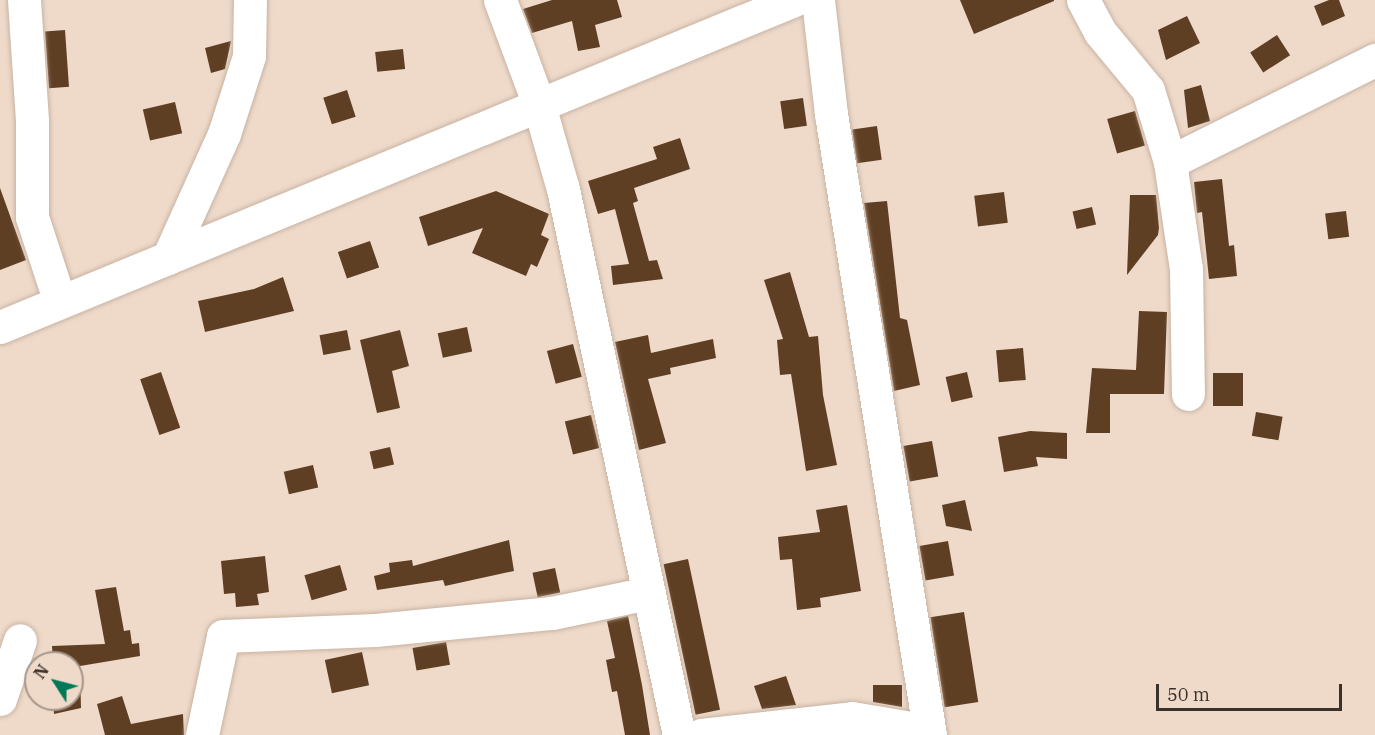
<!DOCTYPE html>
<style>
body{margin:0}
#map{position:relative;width:1375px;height:735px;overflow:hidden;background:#efdaca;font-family:"IBM Plex Serif",serif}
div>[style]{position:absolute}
.building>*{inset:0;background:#5f3f24;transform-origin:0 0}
.roads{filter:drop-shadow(0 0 2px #c8b3a3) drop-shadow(0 0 2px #c8b3a3)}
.minor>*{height:33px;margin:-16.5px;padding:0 16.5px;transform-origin:16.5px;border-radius:16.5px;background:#fff}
.major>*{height:33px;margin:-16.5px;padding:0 16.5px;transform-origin:16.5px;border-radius:16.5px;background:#fff}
span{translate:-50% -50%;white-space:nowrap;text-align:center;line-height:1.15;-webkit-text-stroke:6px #efdaca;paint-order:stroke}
.north{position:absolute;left:24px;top:651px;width:60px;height:60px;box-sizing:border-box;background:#efdaca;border:2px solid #a6968a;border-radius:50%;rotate:306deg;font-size:16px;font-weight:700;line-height:24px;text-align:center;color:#39312a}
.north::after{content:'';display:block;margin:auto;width:21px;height:27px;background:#007956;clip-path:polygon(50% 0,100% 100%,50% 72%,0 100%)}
.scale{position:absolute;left:1156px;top:684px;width:186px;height:27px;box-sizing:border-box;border:3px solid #39312a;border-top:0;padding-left:8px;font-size:18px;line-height:21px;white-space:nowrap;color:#39312a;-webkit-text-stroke:4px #efdaca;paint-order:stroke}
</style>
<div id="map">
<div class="building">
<div style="clip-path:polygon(552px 0,617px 0,622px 17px,595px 25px,600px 47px,578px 51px,572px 21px,532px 33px,523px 9px)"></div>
<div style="clip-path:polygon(960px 0,1054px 0,1054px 1px,974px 34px)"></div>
<div style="clip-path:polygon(1329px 0,1339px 0,1345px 16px,1322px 26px,1314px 6px)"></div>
<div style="clip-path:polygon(1187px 16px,1200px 43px,1166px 60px,1158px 30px)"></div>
<div style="left:65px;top:30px;width:57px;height:20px;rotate:86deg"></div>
<div style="left:1277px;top:35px;width:24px;height:32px;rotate:57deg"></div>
<div style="clip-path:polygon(231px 41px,225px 69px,211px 73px,205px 48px)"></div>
<div style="left:403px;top:49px;width:20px;height:28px;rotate:84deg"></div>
<div style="clip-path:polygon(1201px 85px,1210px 121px,1188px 128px,1184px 90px)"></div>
<div style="left:347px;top:90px;width:28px;height:25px;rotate:72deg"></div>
<div style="left:803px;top:98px;width:28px;height:23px;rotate:82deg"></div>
<div style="left:175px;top:102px;width:32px;height:33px;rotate:77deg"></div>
<div style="left:1135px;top:111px;width:36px;height:29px;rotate:74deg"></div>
<div style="left:877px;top:126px;width:34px;height:25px;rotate:82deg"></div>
<div style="clip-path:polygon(680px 138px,690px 169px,634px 188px,638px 201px,633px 203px,649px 261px,657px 260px,663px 279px,613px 285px,611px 266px,629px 264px,615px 209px,598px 214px,588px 181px,657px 159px,653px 147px)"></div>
<div style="clip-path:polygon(1222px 179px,1229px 246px,1234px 245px,1237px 276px,1209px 279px,1202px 212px,1197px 213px,1194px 182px)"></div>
<div style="clip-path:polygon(0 188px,26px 260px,0 270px)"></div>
<div style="clip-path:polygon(496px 191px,549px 214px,541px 235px,549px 239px,537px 267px,531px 264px,526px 276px,472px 253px,483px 228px,428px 246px,419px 217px)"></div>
<div style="left:1004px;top:192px;width:31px;height:30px;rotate:83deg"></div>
<div style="clip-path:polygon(1130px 195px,1156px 195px,1159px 228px,1158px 235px,1127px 275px)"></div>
<div style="clip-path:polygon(887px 201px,900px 318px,907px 320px,920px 385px,894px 391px,864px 203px)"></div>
<div style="left:1092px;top:207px;width:18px;height:20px;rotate:77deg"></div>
<div style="left:1346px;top:211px;width:26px;height:21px;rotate:83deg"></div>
<div style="left:370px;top:241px;width:28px;height:34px;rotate:71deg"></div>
<div style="clip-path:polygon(790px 272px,809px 337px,818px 336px,823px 395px,837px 465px,806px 471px,791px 374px,780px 375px,777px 340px,783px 339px,764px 280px)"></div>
<div style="clip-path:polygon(283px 277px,294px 311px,205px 332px,198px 301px,254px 289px)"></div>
<div style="clip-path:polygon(1139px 311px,1167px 312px,1164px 394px,1110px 394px,1110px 433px,1086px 433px,1092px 368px,1136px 370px)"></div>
<div style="left:467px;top:327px;width:25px;height:30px;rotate:78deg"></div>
<div style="left:347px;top:330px;width:20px;height:28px;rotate:79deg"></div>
<div style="clip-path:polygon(400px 330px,409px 366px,392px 371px,400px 408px,377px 413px,360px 340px)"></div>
<div style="clip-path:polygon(648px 335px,651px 353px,713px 339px,716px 358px,670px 368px,671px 374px,648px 379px,666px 443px,639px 450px,615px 342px)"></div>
<div style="left:573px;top:344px;width:34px;height:27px;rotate:75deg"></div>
<div style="left:1023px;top:348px;width:32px;height:27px;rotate:85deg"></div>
<div style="left:161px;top:372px;width:59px;height:22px;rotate:71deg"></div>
<div style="left:967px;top:372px;width:26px;height:22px;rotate:77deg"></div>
<div style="left:1213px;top:373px;width:30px;height:33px"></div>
<div style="left:1256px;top:412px;width:27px;height:24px;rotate:10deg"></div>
<div style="left:591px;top:415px;width:34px;height:27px;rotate:76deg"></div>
<div style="clip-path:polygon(1030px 431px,1067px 433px,1067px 459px,1036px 457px,1038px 466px,1004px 472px,998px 437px)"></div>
<div style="left:932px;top:441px;width:36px;height:29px;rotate:80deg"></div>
<div style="left:390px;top:447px;width:18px;height:21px;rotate:77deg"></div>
<div style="left:313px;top:465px;width:23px;height:30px;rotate:77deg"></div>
<div style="clip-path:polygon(965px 500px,972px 531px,946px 526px,942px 505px)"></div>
<div style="clip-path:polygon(847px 505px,861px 591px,820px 598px,821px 607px,797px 610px,792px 559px,780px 560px,778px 537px,820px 532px,816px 510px)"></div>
<div style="clip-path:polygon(509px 540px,514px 571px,445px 586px,443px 580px,377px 590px,374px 576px,390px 572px,389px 563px,412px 560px,413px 566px)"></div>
<div style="left:948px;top:541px;width:35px;height:29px;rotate:80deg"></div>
<div style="clip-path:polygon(265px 556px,269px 592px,257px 594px,259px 605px,236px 607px,235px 593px,224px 594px,221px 561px)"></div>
<div style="left:688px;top:559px;width:154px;height:25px;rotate:78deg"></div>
<div style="left:340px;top:565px;width:26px;height:37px;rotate:74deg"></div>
<div style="left:555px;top:568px;width:25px;height:23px;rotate:78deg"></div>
<div style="clip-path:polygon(116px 587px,124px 631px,130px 630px,132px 644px,139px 643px,140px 656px,80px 666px,81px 708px,54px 714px,53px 699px,72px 699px,72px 663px,53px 663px,52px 646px,105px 644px,95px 590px)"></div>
<div style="left:964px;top:612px;width:91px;height:34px;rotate:81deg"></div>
<div style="clip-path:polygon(628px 616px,642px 685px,650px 735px,625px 735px,617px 691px,612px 692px,606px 660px,615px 658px,607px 621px)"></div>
<div style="left:446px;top:642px;width:23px;height:34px;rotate:80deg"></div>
<div style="left:362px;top:652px;width:34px;height:38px;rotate:78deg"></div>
<div style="clip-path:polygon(786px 676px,796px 705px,762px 709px,754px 686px)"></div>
<div style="clip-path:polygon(873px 685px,902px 685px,902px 707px,873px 702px)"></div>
<div style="clip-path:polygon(122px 696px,131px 724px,183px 714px,184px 735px,105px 735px,97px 704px)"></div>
</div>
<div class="roads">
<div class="minor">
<div style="left:24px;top:0;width:120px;rotate:86.2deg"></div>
<div style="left:32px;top:120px;width:97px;rotate:90deg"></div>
<div style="left:32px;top:217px;width:89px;rotate:71.8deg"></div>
<div style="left:500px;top:0;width:112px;rotate:69.6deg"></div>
<div style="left:539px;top:105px;width:87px;rotate:74.1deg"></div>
<div style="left:563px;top:189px;width:558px;rotate:78.01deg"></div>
<div style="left:818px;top:0;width:115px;rotate:83.5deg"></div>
<div style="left:831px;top:114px;width:629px;rotate:80.94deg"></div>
<div style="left:1083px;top:0;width:36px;rotate:62deg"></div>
<div style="left:1100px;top:32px;width:75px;rotate:50.4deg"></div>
<div style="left:1148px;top:90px;width:75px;rotate:73deg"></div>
<div style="left:1170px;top:162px;width:108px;rotate:81.5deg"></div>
<div style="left:1186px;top:269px;width:125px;rotate:89.1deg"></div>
<div style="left:1170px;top:162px;width:229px;rotate:-26.5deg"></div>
<div style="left:168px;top:258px;width:136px;rotate:-65.7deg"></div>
<div style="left:224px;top:134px;width:82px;rotate:-72.2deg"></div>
<div style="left:249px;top:56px;width:56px;rotate:-89deg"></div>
<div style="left:0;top:699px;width:62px;rotate:-71.3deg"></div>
<div style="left:202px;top:735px;width:101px;rotate:-78deg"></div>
<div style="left:223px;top:636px;width:152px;rotate:-2.3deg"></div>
<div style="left:375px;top:630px;width:178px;rotate:-5.5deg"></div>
<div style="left:552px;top:613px;width:99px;rotate:-11.7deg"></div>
<div style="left:701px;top:735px;width:152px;rotate:-6.4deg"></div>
<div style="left:852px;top:718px;width:78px;rotate:9.6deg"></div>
</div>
<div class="major">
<div style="left:0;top:327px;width:859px;rotate:-22.38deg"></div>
</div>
</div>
<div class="north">N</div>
<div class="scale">50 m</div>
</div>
